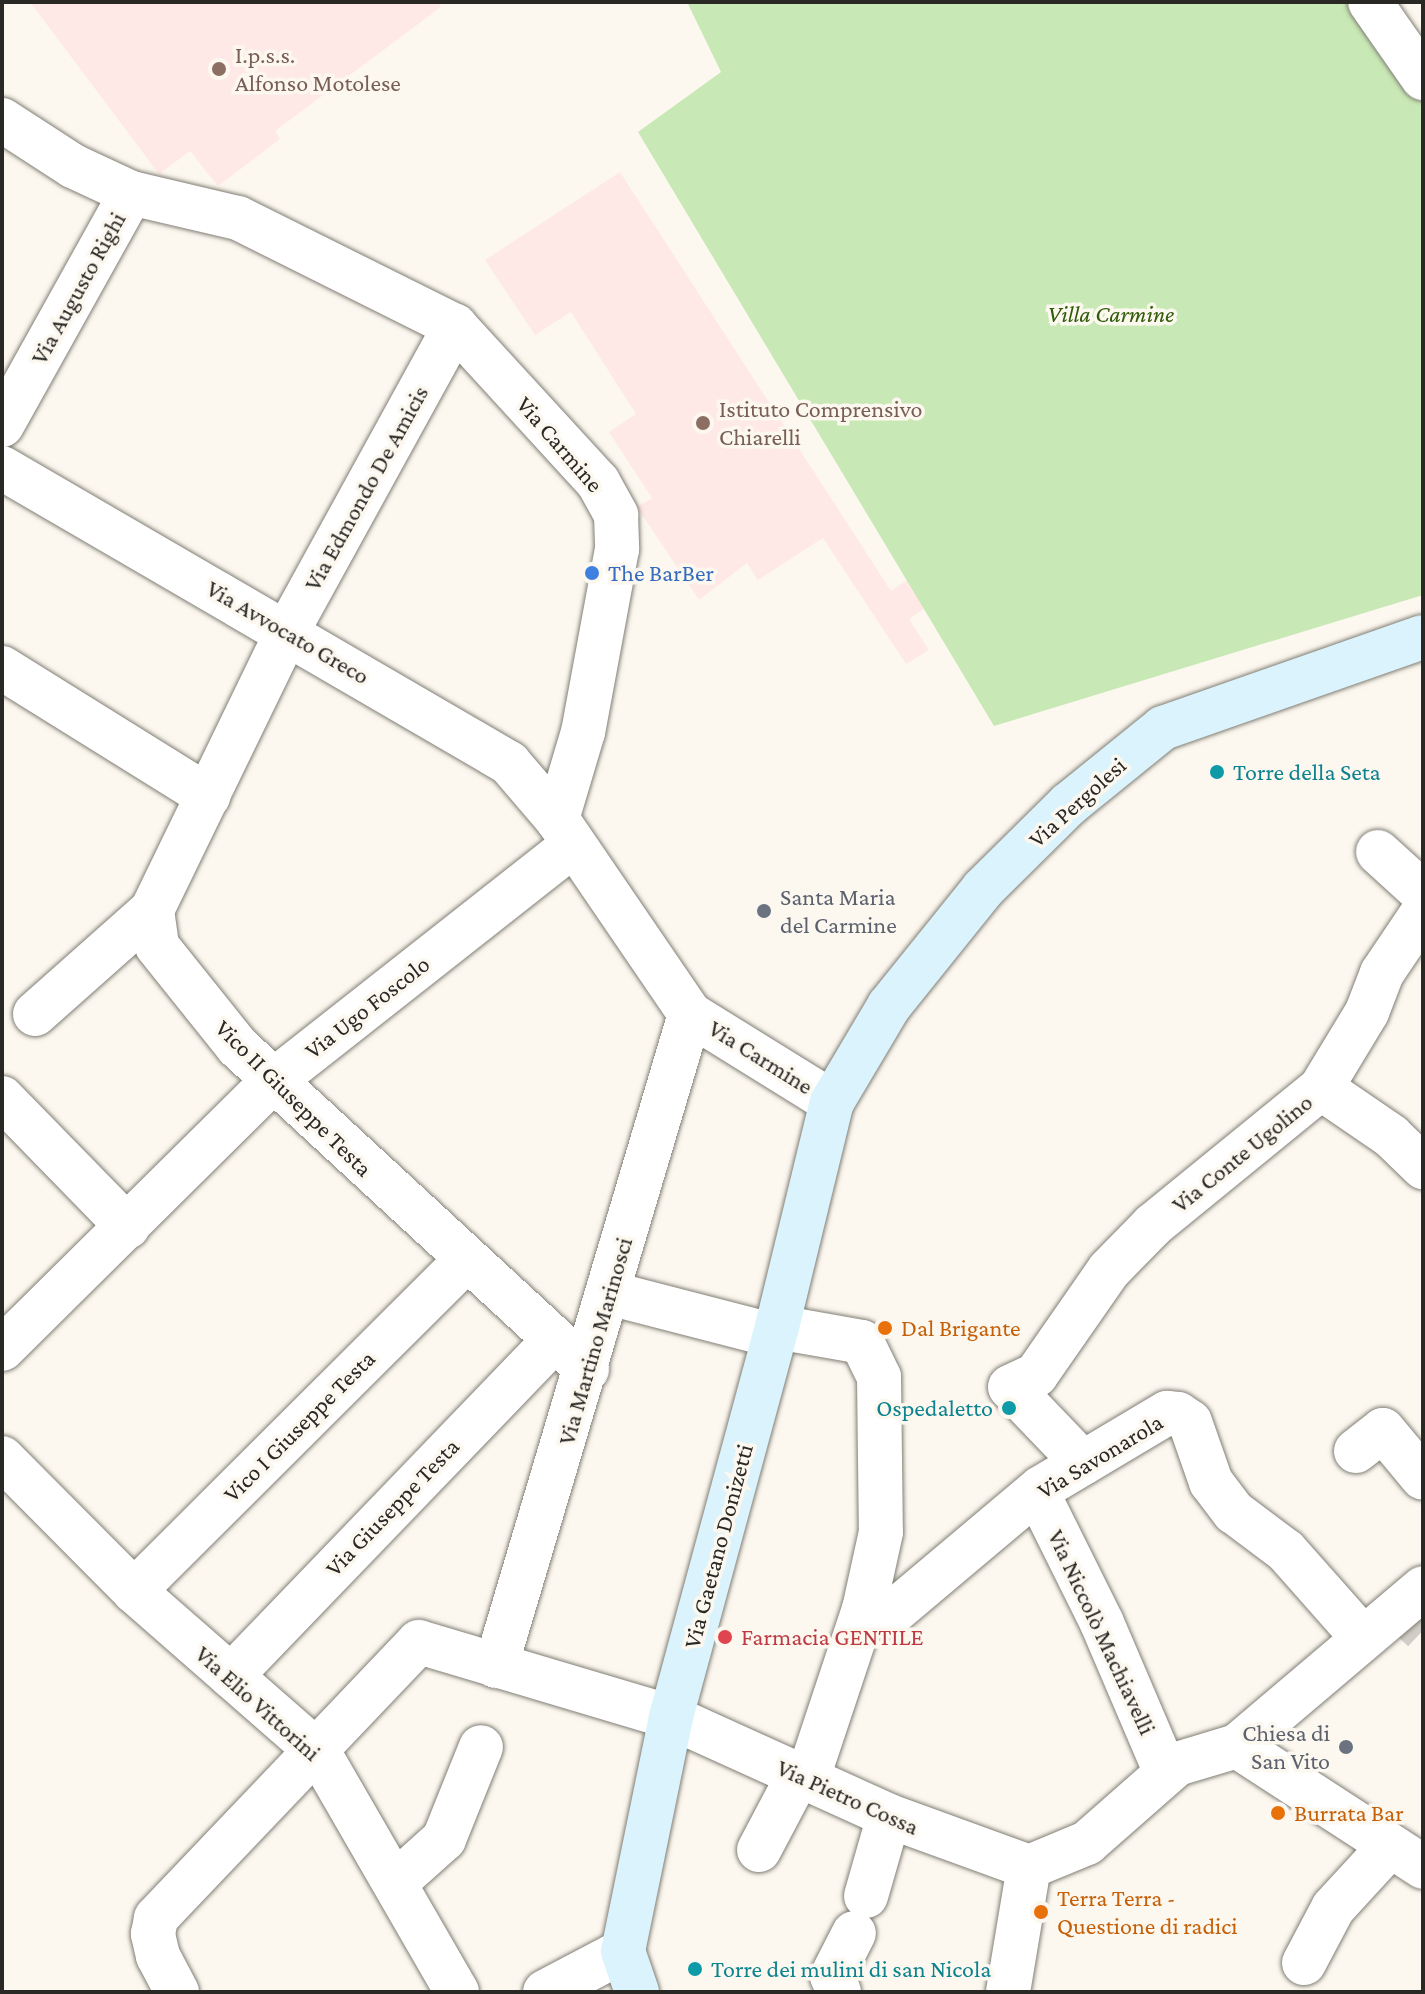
<!DOCTYPE html>
<meta charset="utf-8">
<style>
body{margin:0}
#map{position:relative;width:1425px;height:1994px;overflow:hidden;background:#fcf8ef;font-family:"Crimson Pro",serif}
div>[style]{position:absolute}
.education>*{inset:0;background:#fee9e6}
.green>*{inset:0;background:#c8e9b5}
.street-tunnel>*{height:44px;margin-top:-22px;transform-origin:0;background:repeating-linear-gradient(90deg,#d2cec7 0 44px,transparent 0 66px)}
.roads{filter:drop-shadow(0 0 2px #817e76) drop-shadow(0 0 2px #817e76)}
.street>*{height:44px;margin:-22px;padding:0 22px;transform-origin:22px;border-radius:22px;background:#fff}
.secondary>*{height:44px;margin:-22px;padding:0 22px;transform-origin:22px;border-radius:22px;background:#dbf3fc}
.dots>*{width:22px;height:22px;translate:-50% -50%;box-sizing:border-box;border:4px solid #fcf8ef;border-radius:50%}
span{translate:-50% -50%;white-space:nowrap;text-align:center;line-height:1.15;-webkit-text-stroke:7px #fcf8ef;paint-order:stroke}
.education-label{font-size:24px;color:#785e54}
.left{translate:0 -50%;text-align:left}
.street-label{font-size:24px;color:#292825}
.park-label{font-size:24px;color:#305b09;font-style:italic}
.shop-label{font-size:24px;color:#366cbe}
.culture-label{font-size:24px;color:#0d838f}
.right{translate:-100% -50%;text-align:right}
.worship-label{font-size:24px;color:#5b616d}
.food-label{font-size:24px;color:#c56008}
.health-label{font-size:24px;color:#be3a42}
.frame{position:absolute;inset:0;border:4px solid #292825;pointer-events:none}
</style>
<div id="map">
<div class="education">
<div style="clip-path:polygon(30px 2px,438px 2px,441px 7px,275px 131px,280px 139px,218px 186px,190px 151px,159px 174px)"></div>
<div style="clip-path:polygon(620px 172px,891px 591px,907px 580px,925px 608px,909px 619px,929px 650px,906px 664px,823px 538px,758px 580px,747px 563px,699px 600px,637px 507px,652px 498px,609px 432px,636px 414px,571px 312px,535px 335px,485px 260px)"></div>
</div>
<div class="green">
<div style="clip-path:polygon(687px 2px,1351px 2px,1423px 103px,1423px 595px,994px 726px,638px 132px,721px 72px)"></div>
</div>
<div class="street-tunnel">
<div style="left:1410px;top:1618px;width:18px;rotate:43deg"></div>
</div>
<div class="roads">
<div class="street">
<div style="left:1370px;top:2px;width:93px;rotate:55.1deg"></div>
<div style="left:2px;top:120px;width:85px;rotate:32.9deg"></div>
<div style="left:73px;top:166px;width:64px;rotate:25deg"></div>
<div style="left:131px;top:193px;width:110px;rotate:13.2deg"></div>
<div style="left:238px;top:218px;width:242px;rotate:26.5deg"></div>
<div style="left:455px;top:326px;width:212px;rotate:47.5deg"></div>
<div style="left:598px;top:482px;width:38px;rotate:61deg"></div>
<div style="left:616px;top:515px;width:34px;rotate:88deg"></div>
<div style="left:617px;top:549px;width:186px;rotate:100.5deg"></div>
<div style="left:583px;top:732px;width:91px;rotate:106.6deg"></div>
<div style="left:2px;top:425px;width:265px;rotate:-60.9deg"></div>
<div style="left:2px;top:468px;width:587px;rotate:30.19deg"></div>
<div style="left:509px;top:763px;width:74px;rotate:49.4deg"></div>
<div style="left:557px;top:819px;width:236px;rotate:55.7deg"></div>
<div style="left:690px;top:1014px;width:167px;rotate:31.8deg"></div>
<div style="left:2px;top:668px;width:243px;rotate:31.9deg"></div>
<div style="left:1378px;top:852px;width:61px;rotate:42.3deg"></div>
<div style="left:152px;top:910px;width:36px;rotate:82deg"></div>
<div style="left:157px;top:946px;width:129px;rotate:51.3deg"></div>
<div style="left:238px;top:1047px;width:475px;rotate:42.7deg"></div>
<div style="left:35px;top:1014px;width:157px;rotate:-41.6deg"></div>
<div style="left:152px;top:910px;width:311px;rotate:-64.1deg"></div>
<div style="left:288px;top:630px;width:347px;rotate:-61.2deg"></div>
<div style="left:1321px;top:1088px;width:85px;rotate:34.4deg"></div>
<div style="left:1391px;top:1136px;width:45px;rotate:44.1deg"></div>
<div style="left:2px;top:1098px;width:180px;rotate:45.7deg"></div>
<div style="left:609px;top:1293px;width:171px;rotate:14.5deg"></div>
<div style="left:777px;top:1327px;width:86px;rotate:10deg"></div>
<div style="left:862px;top:1342px;width:39px;rotate:64deg"></div>
<div style="left:879px;top:1377px;width:155px;rotate:89.3deg"></div>
<div style="left:881px;top:1532px;width:79px;rotate:102.4deg"></div>
<div style="left:864px;top:1609px;width:180px;rotate:108.4deg"></div>
<div style="left:2px;top:1349px;width:380px;rotate:-44.7deg"></div>
<div style="left:272px;top:1082px;width:382px;rotate:-38.2deg"></div>
<div style="left:1356px;top:1451px;width:34px;rotate:-38deg"></div>
<div style="left:1383px;top:1430px;width:62px;rotate:50.2deg"></div>
<div style="left:2px;top:1458px;width:187px;rotate:45.2deg"></div>
<div style="left:134px;top:1591px;width:246px;rotate:41.2deg"></div>
<div style="left:319px;top:1753px;width:276px;rotate:60deg"></div>
<div style="left:1083px;top:1463px;width:105px;rotate:-133.8deg"></div>
<div style="left:1010px;top:1387px;width:29px;rotate:-25deg"></div>
<div style="left:1036px;top:1375px;width:128px;rotate:-55.2deg"></div>
<div style="left:1109px;top:1270px;width:63px;rotate:-45.6deg"></div>
<div style="left:1153px;top:1225px;width:217px;rotate:-39.2deg"></div>
<div style="left:1321px;top:1088px;width:89px;rotate:-58.8deg"></div>
<div style="left:1367px;top:1012px;width:42px;rotate:-69deg"></div>
<div style="left:1382px;top:973px;width:73px;rotate:-56.1deg"></div>
<div style="left:1037px;top:1492px;width:146px;rotate:63.6deg"></div>
<div style="left:1102px;top:1623px;width:163px;rotate:66.9deg"></div>
<div style="left:134px;top:1591px;width:467px;rotate:-44.9deg"></div>
<div style="left:864px;top:1609px;width:27px;rotate:13deg"></div>
<div style="left:890px;top:1615px;width:197px;rotate:-40.1deg"></div>
<div style="left:1041px;top:1488px;width:147px;rotate:-30.8deg"></div>
<div style="left:1167px;top:1413px;width:11px;rotate:5deg"></div>
<div style="left:1178px;top:1414px;width:14px;rotate:34deg"></div>
<div style="left:1190px;top:1422px;width:64px;rotate:70.7deg"></div>
<div style="left:1211px;top:1482px;width:38px;rotate:53deg"></div>
<div style="left:1234px;top:1512px;width:65px;rotate:36.9deg"></div>
<div style="left:1286px;top:1551px;width:116px;rotate:48.5deg"></div>
<div style="left:496px;top:1666px;width:680px;rotate:-73.43deg"></div>
<div style="left:231px;top:1676px;width:466px;rotate:-46.1deg"></div>
<div style="left:1237px;top:1746px;width:222px;rotate:33deg"></div>
<div style="left:759px;top:1850px;width:84px;rotate:-62.2deg"></div>
<div style="left:395px;top:1883px;width:66px;rotate:-41.9deg"></div>
<div style="left:444px;top:1839px;width:99px;rotate:-68.1deg"></div>
<div style="left:866px;top:1896px;width:83px;rotate:-74deg"></div>
<div style="left:1304px;top:1963px;width:62px;rotate:-62.2deg"></div>
<div style="left:1333px;top:1908px;width:84px;rotate:-47.4deg"></div>
<div style="left:177px;top:1992px;width:41px;rotate:-117.8deg"></div>
<div style="left:158px;top:1956px;width:23px;rotate:-103deg"></div>
<div style="left:153px;top:1934px;width:16px;rotate:-79deg"></div>
<div style="left:156px;top:1918px;width:381px;rotate:-46.4deg"></div>
<div style="left:419px;top:1642px;width:263px;rotate:16.6deg"></div>
<div style="left:671px;top:1717px;width:239px;rotate:24.4deg"></div>
<div style="left:889px;top:1816px;width:149px;rotate:20deg"></div>
<div style="left:545px;top:1992px;width:88px;rotate:-27.7deg"></div>
<div style="left:839px;top:1992px;width:17px;rotate:-114deg"></div>
<div style="left:832px;top:1976px;width:48px;rotate:-62.9deg"></div>
<div style="left:1008px;top:1992px;width:127px;rotate:-80.5deg"></div>
<div style="left:1029px;top:1867px;width:63px;rotate:-22.5deg"></div>
<div style="left:1087px;top:1843px;width:120px;rotate:-41.3deg"></div>
<div style="left:1177px;top:1764px;width:63px;rotate:-16.7deg"></div>
<div style="left:1237px;top:1746px;width:244px;rotate:-40.3deg"></div>
</div>
<div class="secondary">
<div style="left:637px;top:1992px;width:43px;rotate:-108.9deg"></div>
<div style="left:623px;top:1951px;width:239px;rotate:-78.4deg"></div>
<div style="left:671px;top:1717px;width:404px;rotate:-74.8deg"></div>
<div style="left:777px;top:1327px;width:232px;rotate:-76.3deg"></div>
<div style="left:832px;top:1102px;width:112px;rotate:-59.3deg"></div>
<div style="left:889px;top:1006px;width:150px;rotate:-51.2deg"></div>
<div style="left:983px;top:889px;width:121px;rotate:-44.7deg"></div>
<div style="left:1069px;top:804px;width:121px;rotate:-39deg"></div>
<div style="left:1163px;top:728px;width:275px;rotate:-19.3deg"></div>
</div>
</div>
<div class="dots">
<div style="left:219px;top:69px;background:#8d6e63"></div>
<div style="left:703px;top:423px;background:#8d6e63"></div>
<div style="left:592px;top:573px;background:#3f7fe0"></div>
<div style="left:1217px;top:772px;background:#0f9aa8"></div>
<div style="left:764px;top:911px;background:#6b7280"></div>
<div style="left:885px;top:1328px;background:#e8710a"></div>
<div style="left:1009px;top:1408px;background:#0f9aa8"></div>
<div style="left:725px;top:1637px;background:#e0444e"></div>
<div style="left:1346px;top:1747px;background:#6b7280"></div>
<div style="left:1278px;top:1813px;background:#e8710a"></div>
<div style="left:1041px;top:1912px;background:#e8710a"></div>
<div style="left:695px;top:1969px;background:#0f9aa8"></div>
</div>
<div class="education-label">
<span class="left" style="left:235px;top:69px">I.p.s.s.<br>Alfonso Motolese</span>
<span class="left" style="left:719px;top:423px">Istituto Comprensivo<br>Chiarelli</span>
</div>
<div class="street-label">
<span style="left:78px;top:288px;rotate:-61deg">Via Augusto Righi</span>
<span style="left:560px;top:444px;rotate:49deg">Via Carmine</span>
<span style="left:366px;top:488px;rotate:-61deg">Via Edmondo De Amicis</span>
<span style="left:288px;top:632px;rotate:30deg">Via Avvocato Greco</span>
<span style="left:1077px;top:802px;rotate:-42deg">Via Pergolesi</span>
<span style="left:367px;top:1007px;rotate:-38deg">Via Ugo Foscolo</span>
<span style="left:761px;top:1057px;rotate:32deg">Via Carmine</span>
<span style="left:294px;top:1098px;rotate:45deg">Vico II Giuseppe Testa</span>
<span style="left:1242px;top:1153px;rotate:-39deg">Via Conte Ugolino</span>
<span style="left:595px;top:1341px;rotate:-74deg">Via Martino Marinosci</span>
<span style="left:299px;top:1426px;rotate:-45deg">Vico I Giuseppe Testa</span>
<span style="left:1100px;top:1456px;rotate:-31deg">Via Savonarola</span>
<span style="left:392px;top:1507px;rotate:-46deg">Via Giuseppe Testa</span>
<span style="left:718px;top:1546px;rotate:-75deg">Via Gaetano Donizetti</span>
<span style="left:1102px;top:1632px;rotate:65deg">Via Niccolò Machiavelli</span>
<span style="left:258px;top:1703px;rotate:42deg">Via Elio Vittorini</span>
<span style="left:848px;top:1797px;rotate:24deg">Via Pietro Cossa</span>
</div>
<div class="park-label">
<span style="left:1111px;top:314px">Villa Carmine</span>
</div>
<div class="shop-label">
<span class="left" style="left:608px;top:573px">The BarBer</span>
</div>
<div class="culture-label">
<span class="left" style="left:1233px;top:772px">Torre della Seta</span>
<span class="right" style="left:993px;top:1408px">Ospedaletto</span>
<span class="left" style="left:711px;top:1969px">Torre dei mulini di san Nicola</span>
</div>
<div class="worship-label">
<span class="left" style="left:780px;top:911px">Santa Maria<br>del Carmine</span>
<span class="right" style="left:1330px;top:1747px">Chiesa di<br>San Vito</span>
</div>
<div class="food-label">
<span class="left" style="left:901px;top:1328px">Dal Brigante</span>
<span class="left" style="left:1294px;top:1813px">Burrata Bar</span>
<span class="left" style="left:1057px;top:1912px">Terra Terra -<br>Questione di radici</span>
</div>
<div class="health-label">
<span class="left" style="left:741px;top:1637px">Farmacia GENTILE</span>
</div>
<div class="frame"></div>
</div>
